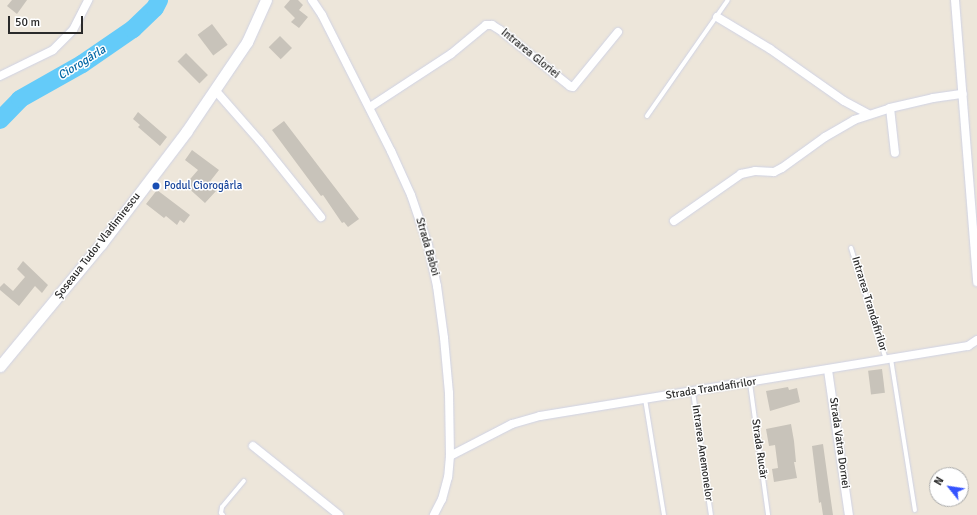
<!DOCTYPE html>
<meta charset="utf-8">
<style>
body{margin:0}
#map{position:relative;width:977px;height:515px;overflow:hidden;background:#ede6da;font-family:Signika,sans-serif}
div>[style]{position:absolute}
.river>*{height:18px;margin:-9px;padding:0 9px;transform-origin:9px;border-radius:9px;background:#64cbf9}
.building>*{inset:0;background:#c8c3ba;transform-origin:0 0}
.roads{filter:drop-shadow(0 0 1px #cfd2e4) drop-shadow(0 0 1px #cfd2e4)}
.lane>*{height:4px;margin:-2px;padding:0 2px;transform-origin:2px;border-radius:2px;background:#fff}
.street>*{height:8px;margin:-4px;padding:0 4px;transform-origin:4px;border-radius:4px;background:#fff}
.secondary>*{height:11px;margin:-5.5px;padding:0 5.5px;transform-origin:5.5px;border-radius:5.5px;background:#fff}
.dots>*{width:11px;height:11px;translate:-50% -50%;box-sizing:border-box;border:2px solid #fff;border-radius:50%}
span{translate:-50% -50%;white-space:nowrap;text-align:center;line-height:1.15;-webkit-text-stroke:3px #fff;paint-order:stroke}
.street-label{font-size:11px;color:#2a2a2a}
.transit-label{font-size:11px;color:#164399}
.left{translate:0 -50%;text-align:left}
.water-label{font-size:12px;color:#0267a5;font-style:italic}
.north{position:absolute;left:929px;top:467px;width:40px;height:40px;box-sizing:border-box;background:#fff;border:1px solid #aaa;border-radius:50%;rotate:300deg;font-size:11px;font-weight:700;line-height:16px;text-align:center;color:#2a2a2a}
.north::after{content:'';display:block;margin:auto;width:14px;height:18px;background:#3553ff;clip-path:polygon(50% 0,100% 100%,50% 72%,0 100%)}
.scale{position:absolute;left:8px;top:16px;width:75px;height:18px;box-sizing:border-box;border:2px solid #2a2a2a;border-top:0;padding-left:5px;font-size:12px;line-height:14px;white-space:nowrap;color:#2a2a2a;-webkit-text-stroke:3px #fff;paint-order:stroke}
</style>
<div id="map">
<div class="river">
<div style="left:0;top:120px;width:29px;rotate:-46deg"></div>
<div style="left:20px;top:99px;width:71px;rotate:-29.4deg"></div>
<div style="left:82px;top:64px;width:62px;rotate:-34.5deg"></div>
<div style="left:133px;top:29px;width:30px;rotate:-44deg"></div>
<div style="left:155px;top:8px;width:9px;rotate:-63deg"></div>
</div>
<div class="building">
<div style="clip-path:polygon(12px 0,27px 0,17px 14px,7px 6px)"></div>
<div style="clip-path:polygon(290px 0,298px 0,303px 5px,299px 10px,308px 17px,299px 28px,291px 22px,295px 18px,284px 7px)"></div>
<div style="left:212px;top:24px;width:26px;height:18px;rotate:53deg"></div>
<div style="left:280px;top:36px;width:17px;height:16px;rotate:45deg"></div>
<div style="left:186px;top:53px;width:31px;height:12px;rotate:45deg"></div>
<div style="clip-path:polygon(138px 112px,167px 137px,160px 146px,138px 127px,140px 125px,133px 119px)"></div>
<div style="clip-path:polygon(284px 121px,359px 219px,348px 227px,344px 222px,342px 223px,323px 195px,321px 196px,272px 130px)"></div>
<div style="clip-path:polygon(192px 150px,219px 170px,208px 184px,216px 191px,205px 203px,185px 185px,198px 170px,185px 160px)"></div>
<div style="clip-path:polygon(157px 190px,190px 215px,184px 223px,180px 220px,177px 225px,166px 216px,164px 218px,146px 204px)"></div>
<div style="clip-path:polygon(23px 261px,48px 285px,42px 293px,35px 286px,19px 306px,0 290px,0 287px,4px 283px,13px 291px,25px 277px,17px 269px)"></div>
<div style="left:882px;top:369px;width:24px;height:14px;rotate:83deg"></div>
<div style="clip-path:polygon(788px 387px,789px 390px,797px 388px,800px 402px,770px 411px,766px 391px)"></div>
<div style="clip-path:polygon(791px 424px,794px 441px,796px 462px,794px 462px,797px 478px,774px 482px,772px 469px,778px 468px,775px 445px,769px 446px,766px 429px)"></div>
<div style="clip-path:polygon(823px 444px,827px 473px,833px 515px,823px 515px,821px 502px,819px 503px,812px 446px)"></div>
</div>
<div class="roads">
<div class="lane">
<div style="left:647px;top:116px;width:141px;rotate:-55.1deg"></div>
<div style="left:851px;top:248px;width:117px;rotate:72.6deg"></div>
<div style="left:891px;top:359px;width:153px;rotate:81deg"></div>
<div style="left:750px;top:383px;width:133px;rotate:82.2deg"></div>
<div style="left:693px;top:392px;width:124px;rotate:81.7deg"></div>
<div style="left:645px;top:399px;width:118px;rotate:80.7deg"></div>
<div style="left:223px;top:515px;width:3px;rotate:-135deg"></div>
<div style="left:221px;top:513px;width:6px;rotate:-81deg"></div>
<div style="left:222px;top:507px;width:34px;rotate:-50deg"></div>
</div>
<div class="street">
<div style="left:312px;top:0;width:18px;rotate:56deg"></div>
<div style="left:322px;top:15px;width:153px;rotate:63.1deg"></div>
<div style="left:391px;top:151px;width:48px;rotate:65.6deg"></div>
<div style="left:411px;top:195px;width:53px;rotate:71.2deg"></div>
<div style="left:428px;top:245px;width:42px;rotate:77.6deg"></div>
<div style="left:437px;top:286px;width:52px;rotate:82.3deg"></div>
<div style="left:444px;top:338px;width:55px;rotate:84.8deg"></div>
<div style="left:449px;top:393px;width:63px;rotate:89.1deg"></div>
<div style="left:450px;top:456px;width:21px;rotate:95deg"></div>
<div style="left:448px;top:477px;width:23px;rotate:105deg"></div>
<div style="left:442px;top:499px;width:18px;rotate:117deg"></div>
<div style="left:955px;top:0;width:283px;rotate:85.5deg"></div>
<div style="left:717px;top:17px;width:62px;rotate:31.1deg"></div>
<div style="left:770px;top:49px;width:90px;rotate:35.1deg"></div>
<div style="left:844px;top:101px;width:27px;rotate:28deg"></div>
<div style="left:0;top:76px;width:59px;rotate:-26.1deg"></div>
<div style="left:53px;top:50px;width:28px;rotate:-45deg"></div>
<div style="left:73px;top:30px;width:34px;rotate:-63deg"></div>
<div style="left:215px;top:90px;width:67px;rotate:48.7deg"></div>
<div style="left:259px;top:140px;width:99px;rotate:51.2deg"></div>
<div style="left:370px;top:107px;width:97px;rotate:-33.2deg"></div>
<div style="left:451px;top:54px;width:45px;rotate:-39.6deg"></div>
<div style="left:486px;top:25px;width:6px"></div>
<div style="left:492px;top:25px;width:9px;rotate:32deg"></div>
<div style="left:500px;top:30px;width:90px;rotate:38.7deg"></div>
<div style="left:570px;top:86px;width:3px;rotate:18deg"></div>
<div style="left:573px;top:87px;width:71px;rotate:-50.7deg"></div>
<div style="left:890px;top:108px;width:45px;rotate:83.7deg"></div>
<div style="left:674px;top:221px;width:82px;rotate:-35deg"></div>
<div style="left:741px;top:174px;width:14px;rotate:-12deg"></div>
<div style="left:755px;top:171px;width:19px;rotate:3deg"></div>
<div style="left:774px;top:172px;width:9px;rotate:-27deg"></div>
<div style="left:782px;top:168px;width:53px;rotate:-35.8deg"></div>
<div style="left:825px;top:137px;width:34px;rotate:-30deg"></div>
<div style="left:854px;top:120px;width:38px;rotate:-18deg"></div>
<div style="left:890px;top:108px;width:44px;rotate:-13.1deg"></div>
<div style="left:933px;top:98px;width:30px;rotate:-8deg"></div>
<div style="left:828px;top:370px;width:147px;rotate:81.8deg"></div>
<div style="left:253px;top:446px;width:110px;rotate:38.7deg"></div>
<div style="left:450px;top:456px;width:70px;rotate:-27.3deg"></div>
<div style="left:512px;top:424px;width:29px;rotate:-16deg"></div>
<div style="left:540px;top:416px;width:434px;rotate:-9.3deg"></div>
<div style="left:968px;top:346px;width:11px;rotate:-34deg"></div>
</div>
<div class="secondary">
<div style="left:0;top:366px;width:158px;rotate:-50.4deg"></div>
<div style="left:101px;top:244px;width:141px;rotate:-52.8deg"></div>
<div style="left:186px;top:132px;width:109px;rotate:-55.9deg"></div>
<div style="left:247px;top:42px;width:46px;rotate:-65.7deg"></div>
</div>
</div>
<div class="dots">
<div style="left:156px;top:186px;background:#1a4fb4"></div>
</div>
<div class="street-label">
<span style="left:530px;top:54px;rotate:39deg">Intrarea Gloriei</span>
<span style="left:98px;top:246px;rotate:-52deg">Șoseaua Tudor Vladimirescu</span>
<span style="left:427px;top:247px;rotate:74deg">Strada Baboi</span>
<span style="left:869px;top:304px;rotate:73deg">Intrarea Trandafirilor</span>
<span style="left:711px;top:389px;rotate:-9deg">Strada Trandafirilor</span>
<span style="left:839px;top:443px;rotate:82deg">Strada Vatra Dornei</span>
<span style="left:759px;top:449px;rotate:82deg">Strada Rucăr</span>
<span style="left:702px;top:453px;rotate:82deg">Intrarea Anemonelor</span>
</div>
<div class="transit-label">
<span class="left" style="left:164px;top:186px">Podul Ciorogârla</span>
</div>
<div class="water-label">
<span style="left:82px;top:63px;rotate:-32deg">Ciorogârla</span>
</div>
<div class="north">N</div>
<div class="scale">50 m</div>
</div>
